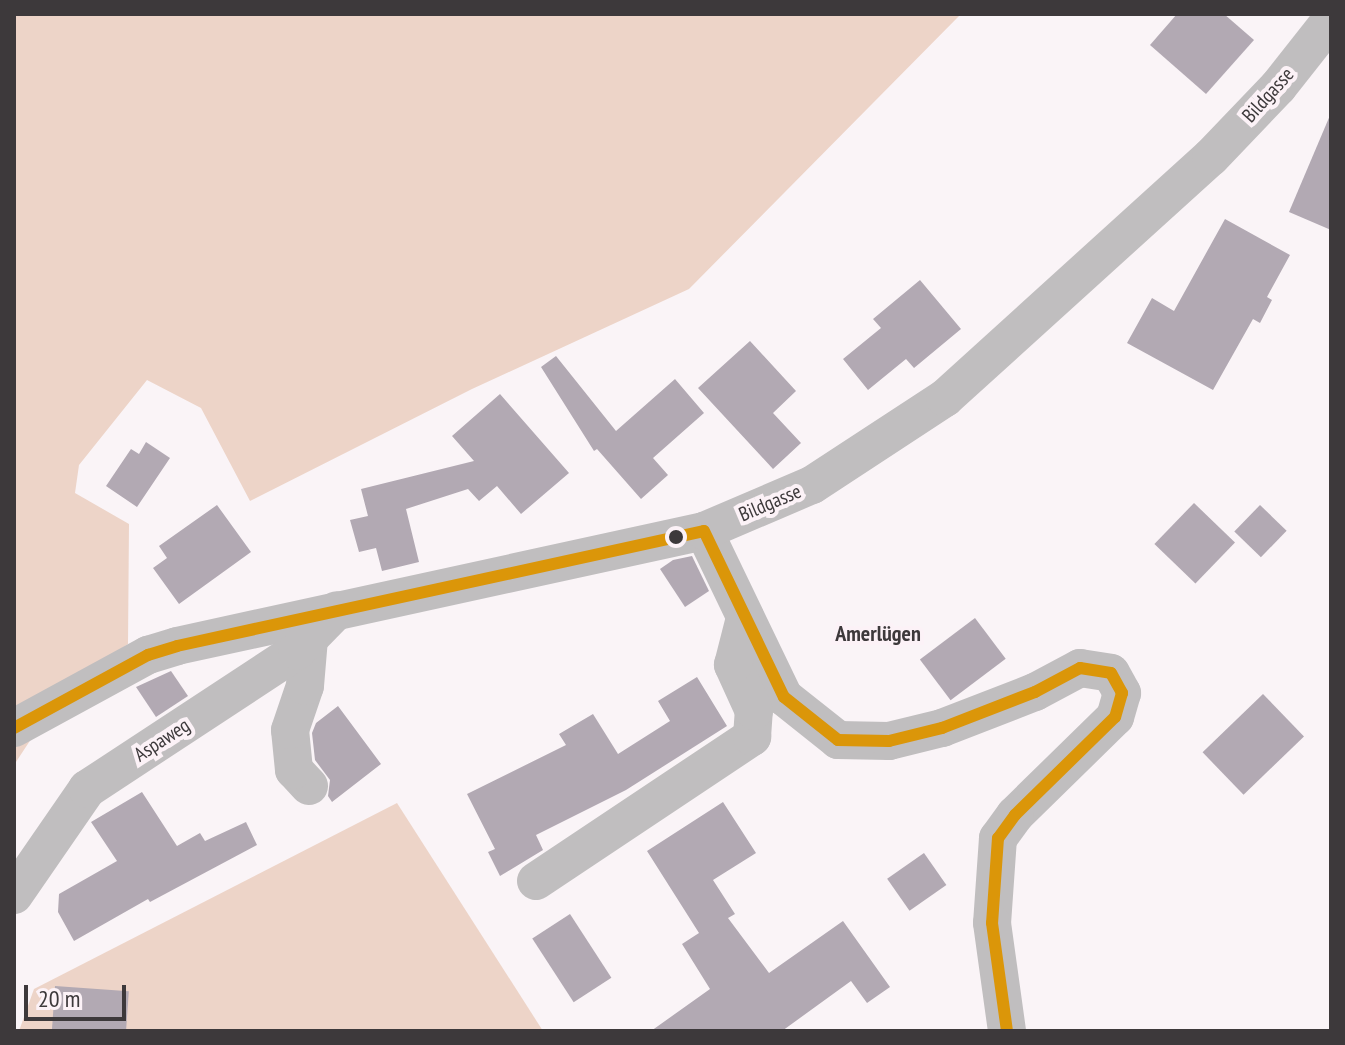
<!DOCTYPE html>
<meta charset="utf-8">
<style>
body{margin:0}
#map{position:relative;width:1345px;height:1045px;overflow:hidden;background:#faf4f7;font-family:"PT Sans Narrow",sans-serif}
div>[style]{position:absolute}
.green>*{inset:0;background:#edd4c8}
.building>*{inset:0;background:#b2a9b3;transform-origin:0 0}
.minor>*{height:38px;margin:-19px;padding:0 19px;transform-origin:19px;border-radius:19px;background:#c0bebf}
.bus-1>*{height:12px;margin:-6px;padding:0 6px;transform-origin:6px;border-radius:6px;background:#db9609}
.dots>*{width:22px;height:22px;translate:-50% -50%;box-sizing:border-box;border:4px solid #fcf2f7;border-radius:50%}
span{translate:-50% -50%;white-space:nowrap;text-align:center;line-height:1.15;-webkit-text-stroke:8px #fcf2f7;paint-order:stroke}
.street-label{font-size:20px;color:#3d393b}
.neighbourhood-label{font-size:22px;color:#3d393b;font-weight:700}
.frame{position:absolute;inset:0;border:16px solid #3d393b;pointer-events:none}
.scale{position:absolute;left:24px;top:985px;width:102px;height:36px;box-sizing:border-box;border:4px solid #3d393b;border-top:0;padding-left:10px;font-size:24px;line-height:28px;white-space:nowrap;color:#3d393b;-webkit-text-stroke:6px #fcf2f7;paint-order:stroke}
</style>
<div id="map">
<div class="green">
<div style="clip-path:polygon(14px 14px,961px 14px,689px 289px,472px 389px,250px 501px,201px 408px,147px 380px,79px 465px,75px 493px,129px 524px,128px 644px,66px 686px,14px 765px)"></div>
<div style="clip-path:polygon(397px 803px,543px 1031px,19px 1031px,34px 989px)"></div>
</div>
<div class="building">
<div style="clip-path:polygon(1177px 14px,1224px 14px,1254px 40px,1206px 94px,1150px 45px)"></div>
<div style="clip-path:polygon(1331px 113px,1331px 230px,1289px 212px)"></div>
<div style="clip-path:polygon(1225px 219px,1290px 255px,1267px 297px,1272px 300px,1260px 323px,1253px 319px,1213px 390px,1127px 343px,1152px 298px,1174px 311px)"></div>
<div style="clip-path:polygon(920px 280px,961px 329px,914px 368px,906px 359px,868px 390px,843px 359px,881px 328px,873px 319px)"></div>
<div style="clip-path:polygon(750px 341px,796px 391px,773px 413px,801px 443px,773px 469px,698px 388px)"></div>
<div style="clip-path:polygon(556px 356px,616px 431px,675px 379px,704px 413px,653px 458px,668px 475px,641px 499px,597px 449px,594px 451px,541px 367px)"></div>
<div style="clip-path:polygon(500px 394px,569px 473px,521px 514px,497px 486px,479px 501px,468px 489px,406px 509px,419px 562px,382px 571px,376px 548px,359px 552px,350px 520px,368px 516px,361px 489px,474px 461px,452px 436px)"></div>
<div style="clip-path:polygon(146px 442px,170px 458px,137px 507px,106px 486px,131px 449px,139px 454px)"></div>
<div style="left:1194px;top:503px;width:57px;height:57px;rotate:44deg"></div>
<div style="clip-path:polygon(217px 505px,251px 552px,179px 604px,153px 568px,167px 558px,159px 546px)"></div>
<div style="left:1260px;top:505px;width:37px;height:37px;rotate:44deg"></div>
<div style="clip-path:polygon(692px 556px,709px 591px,685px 607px,660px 569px,673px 560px)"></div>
<div style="left:975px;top:618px;width:51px;height:69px;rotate:53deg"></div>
<div style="clip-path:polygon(171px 671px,188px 696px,156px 717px,136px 687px)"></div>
<div style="clip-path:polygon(697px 677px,727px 726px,626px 790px,536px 835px,543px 850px,500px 876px,488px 852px,495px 849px,467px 794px,566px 745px,559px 734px,593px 714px,618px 754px,670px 721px,658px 701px)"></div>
<div style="left:1263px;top:694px;width:59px;height:84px;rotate:46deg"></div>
<div style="clip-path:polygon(338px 706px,381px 764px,332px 802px,328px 796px,330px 780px,315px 760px,312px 733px,316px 723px)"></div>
<div style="clip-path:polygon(142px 792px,177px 846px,200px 833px,205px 841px,246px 822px,257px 845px,150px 902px,148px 899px,74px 941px,58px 912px,59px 894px,117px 861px,91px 822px)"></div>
<div style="clip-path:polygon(723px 802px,756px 853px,713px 880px,735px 914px,728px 918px,769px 973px,843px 921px,890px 987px,867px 1003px,851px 981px,782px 1031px,651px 1031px,710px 989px,682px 944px,699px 933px,647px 851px)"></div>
<div style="left:924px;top:853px;width:39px;height:45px;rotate:55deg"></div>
<div style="left:570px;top:914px;width:76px;height:45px;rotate:57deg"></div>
<div style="left:55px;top:986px;width:74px;height:44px;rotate:4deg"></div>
</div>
<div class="minor">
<div style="left:704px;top:531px;width:184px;rotate:64.3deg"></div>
<div style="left:784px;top:697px;width:69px;rotate:38.5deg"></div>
<div style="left:838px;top:740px;width:51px;rotate:1.1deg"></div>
<div style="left:889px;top:741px;width:55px;rotate:-13.8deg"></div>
<div style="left:942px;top:728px;width:100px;rotate:-21.2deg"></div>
<div style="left:1035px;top:692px;width:51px;rotate:-28.1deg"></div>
<div style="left:1080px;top:668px;width:31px;rotate:9deg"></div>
<div style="left:1111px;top:673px;width:23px;rotate:61deg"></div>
<div style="left:1122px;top:693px;width:25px;rotate:106deg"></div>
<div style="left:1115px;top:717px;width:140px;rotate:135.6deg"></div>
<div style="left:1015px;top:815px;width:29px;rotate:126deg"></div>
<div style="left:998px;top:838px;width:85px;rotate:94deg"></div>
<div style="left:992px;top:923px;width:109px;rotate:82.1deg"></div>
<div style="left:14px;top:728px;width:153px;rotate:-28.6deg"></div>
<div style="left:148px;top:655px;width:30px;rotate:-17deg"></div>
<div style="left:177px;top:646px;width:539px;rotate:-12.31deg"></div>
<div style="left:704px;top:531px;width:117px;rotate:-23.1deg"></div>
<div style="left:812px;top:485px;width:159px;rotate:-33.2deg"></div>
<div style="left:945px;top:398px;width:359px;rotate:-42.2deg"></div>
<div style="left:1211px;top:157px;width:97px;rotate:-46.3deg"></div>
<div style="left:1278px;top:87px;width:85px;rotate:-51.7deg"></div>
<div style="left:309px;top:786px;width:22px;rotate:-133deg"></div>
<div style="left:294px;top:770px;width:40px;rotate:-95.7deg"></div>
<div style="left:290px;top:730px;width:46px;rotate:-71.2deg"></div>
<div style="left:305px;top:686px;width:48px;rotate:-85.2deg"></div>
<div style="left:536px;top:881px;width:260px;rotate:-33.7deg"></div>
<div style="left:752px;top:737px;width:26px;rotate:-86deg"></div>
<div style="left:754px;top:711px;width:51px;rotate:-114.5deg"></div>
<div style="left:733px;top:665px;width:49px;rotate:-75.7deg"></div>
<div style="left:14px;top:895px;width:129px;rotate:-55.4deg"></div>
<div style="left:87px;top:789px;width:251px;rotate:-33.3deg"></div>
<div style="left:297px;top:651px;width:57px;rotate:-45.7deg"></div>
</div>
<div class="bus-1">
<div style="left:704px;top:531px;width:184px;rotate:64.3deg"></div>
<div style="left:784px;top:697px;width:69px;rotate:38.5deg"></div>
<div style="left:838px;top:740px;width:51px;rotate:1.1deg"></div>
<div style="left:889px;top:741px;width:55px;rotate:-13.8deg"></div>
<div style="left:942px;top:728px;width:100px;rotate:-21.2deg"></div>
<div style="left:1035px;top:692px;width:51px;rotate:-28.1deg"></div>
<div style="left:1080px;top:668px;width:31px;rotate:9deg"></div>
<div style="left:1111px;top:673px;width:23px;rotate:61deg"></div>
<div style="left:1122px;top:693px;width:25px;rotate:106deg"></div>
<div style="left:1115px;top:717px;width:140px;rotate:135.6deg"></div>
<div style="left:1015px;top:815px;width:29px;rotate:126deg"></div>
<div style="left:998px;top:838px;width:85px;rotate:94deg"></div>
<div style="left:992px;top:923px;width:109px;rotate:82.1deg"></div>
<div style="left:14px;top:728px;width:153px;rotate:-28.6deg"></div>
<div style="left:148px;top:655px;width:30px;rotate:-17deg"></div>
<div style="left:177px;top:646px;width:539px;rotate:-12.31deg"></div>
</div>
<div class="dots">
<div style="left:676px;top:537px;background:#3d393b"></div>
</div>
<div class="street-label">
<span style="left:1268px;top:95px;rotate:-48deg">Bildgasse</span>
<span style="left:770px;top:503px;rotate:-23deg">Bildgasse</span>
<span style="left:162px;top:740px;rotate:-33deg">Aspaweg</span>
</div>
<div class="neighbourhood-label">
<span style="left:878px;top:634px">Amerlügen</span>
</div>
<div class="frame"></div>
<div class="scale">20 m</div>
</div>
